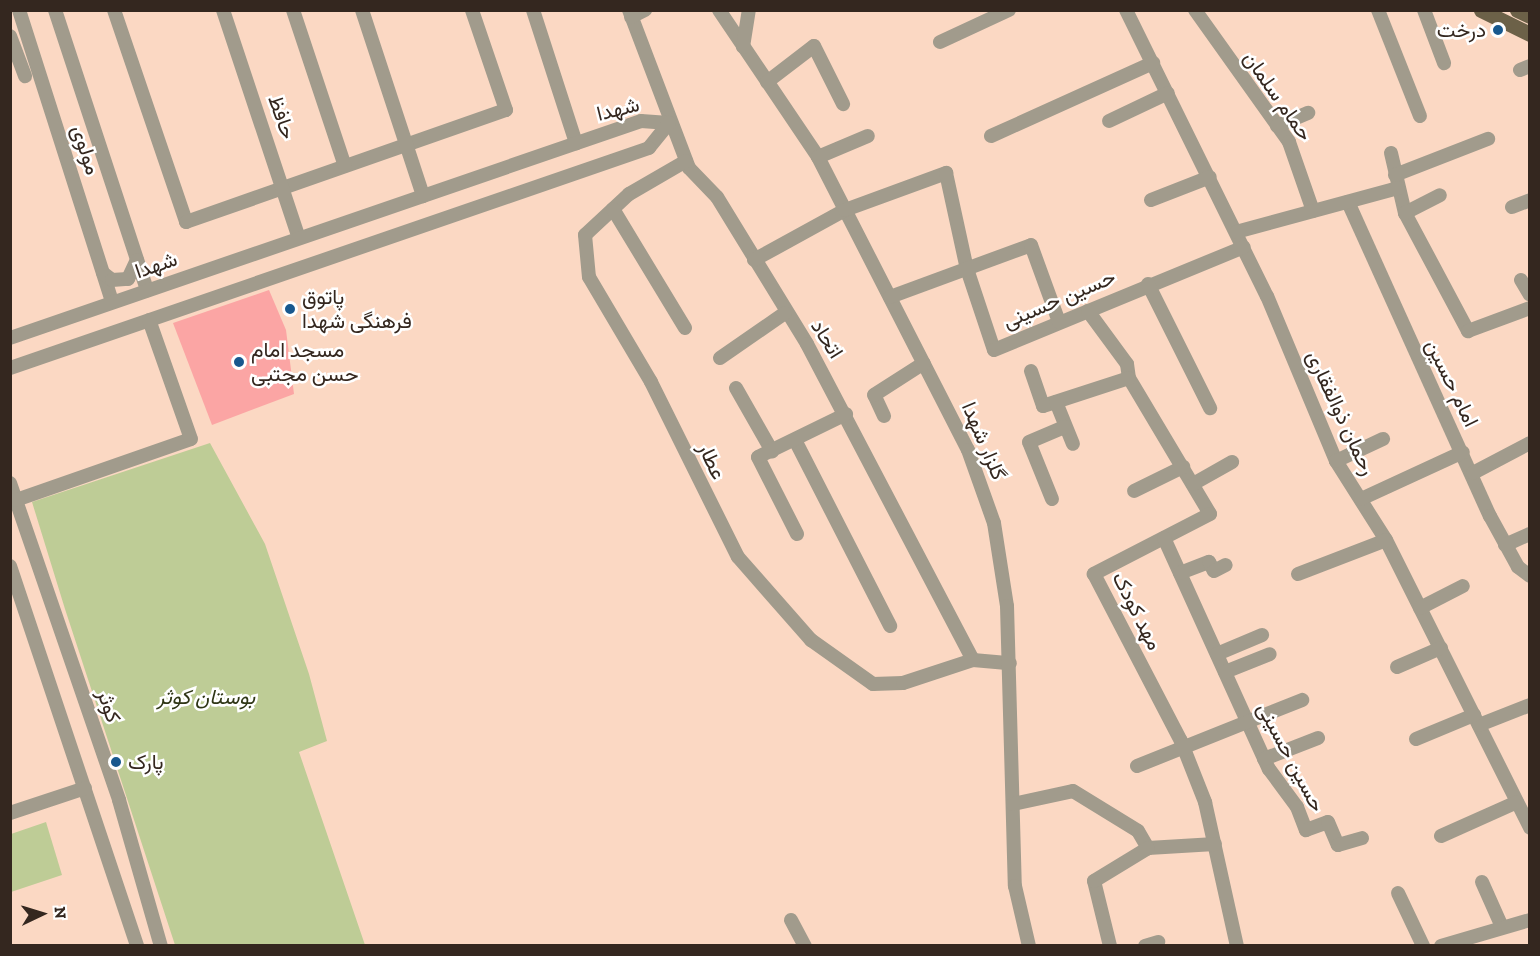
<!DOCTYPE html>
<meta charset="utf-8">
<style>
body{margin:0}
#map{position:relative;width:1540px;height:956px;overflow:hidden;background:#fbd8c3;font-family:"Zilla Slab",Vazirmatn,serif}
div>[style]{position:absolute}
.green>*{inset:0;background:#becc96}
.building>*{inset:0;background:#fba5a4}
.minor>*{height:14px;margin:-7px;padding:0 7px;transform-origin:7px;border-radius:7px;background:#a19b8c}
.major>*{height:15px;margin:-7.5px;padding:0 7.5px;transform-origin:7.5px;border-radius:7.5px;background:#6c6148}
.dots>*{width:16px;height:16px;translate:-50% -50%;box-sizing:border-box;border:3px solid #fff;border-radius:50%}
span{translate:-50% -50%;white-space:nowrap;text-align:center;line-height:1.15;-webkit-text-stroke:5px #fff;paint-order:stroke}
.poi-label{font-size:21px;color:#34271f}
.right{translate:-100% -50%;text-align:right}
.left{translate:0 -50%;text-align:left}
.street-label{font-size:21px;color:#34271f}
.park-label{font-size:21px;color:#2f3616;font-style:italic}
.frame{position:absolute;inset:0;border:12px solid #34271f;pointer-events:none}
.north{position:absolute;left:12px;top:884px;width:60px;height:60px;-webkit-text-stroke:4px #fff;paint-order:stroke;rotate:86deg;font-size:16px;font-weight:700;line-height:24px;text-align:center;color:#34271f}
.north::after{content:'';display:block;margin:auto;width:21px;height:27px;background:#34271f;clip-path:polygon(50% 0,100% 100%,50% 72%,0 100%)}
</style>
<div id="map">
<div class="green">
<div style="clip-path:polygon(210px 443px,265px 544px,309px 674px,327px 741px,299px 752px,365px 945px,175px 945px,65px 609px,32px 502px)"></div>
<div style="clip-path:polygon(46px 822px,62px 875px,11px 892px,11px 834px)"></div>
</div>
<div class="building">
<div style="clip-path:polygon(269px 290px,286px 330px,294px 394px,212px 425px,173px 323px)"></div>
</div>
<div class="minor">
<div style="left:19px;top:10px;width:306px;rotate:72.3deg"></div>
<div style="left:55px;top:10px;width:295px;rotate:71.8deg"></div>
<div style="left:114px;top:10px;width:224px;rotate:71.2deg"></div>
<div style="left:186px;top:222px;width:339px;rotate:-19.3deg"></div>
<div style="left:506px;top:110px;width:106px;rotate:-108.8deg"></div>
<div style="left:223px;top:10px;width:240px;rotate:71.6deg"></div>
<div style="left:293px;top:10px;width:164px;rotate:71.6deg"></div>
<div style="left:362px;top:10px;width:196px;rotate:71.8deg"></div>
<div style="left:533px;top:10px;width:140px;rotate:72.1deg"></div>
<div style="left:629px;top:10px;width:169px;rotate:69.2deg"></div>
<div style="left:689px;top:168px;width:40px;rotate:46deg"></div>
<div style="left:717px;top:197px;width:172px;rotate:58.5deg"></div>
<div style="left:807px;top:344px;width:357px;rotate:62.3deg"></div>
<div style="left:973px;top:660px;width:37px;rotate:5deg"></div>
<div style="left:719px;top:10px;width:177px;rotate:56deg"></div>
<div style="left:818px;top:157px;width:329px;rotate:62.9deg"></div>
<div style="left:968px;top:450px;width:77px;rotate:70.4deg"></div>
<div style="left:994px;top:523px;width:84px;rotate:81.1deg"></div>
<div style="left:1007px;top:606px;width:280px;rotate:88.4deg"></div>
<div style="left:1015px;top:886px;width:62px;rotate:76.9deg"></div>
<div style="left:1126px;top:10px;width:319px;rotate:63.8deg"></div>
<div style="left:1267px;top:296px;width:179px;rotate:67.3deg"></div>
<div style="left:1336px;top:461px;width:93px;rotate:57.7deg"></div>
<div style="left:1386px;top:540px;width:322px;rotate:63.4deg"></div>
<div style="left:1195px;top:10px;width:162px;rotate:54.5deg"></div>
<div style="left:1289px;top:142px;width:73px;rotate:70.8deg"></div>
<div style="left:1378px;top:10px;width:114px;rotate:68.4deg"></div>
<div style="left:1424px;top:10px;width:57px;rotate:69.3deg"></div>
<div style="left:631px;top:17px;width:16px;rotate:-27deg"></div>
<div style="left:10px;top:36px;width:43px;rotate:69.4deg"></div>
<div style="left:940px;top:42px;width:76px;rotate:-24.9deg"></div>
<div style="left:743px;top:47px;width:37px;rotate:-81deg"></div>
<div style="left:1520px;top:70px;width:11px;rotate:-22deg"></div>
<div style="left:767px;top:82px;width:59px;rotate:-37.5deg"></div>
<div style="left:814px;top:46px;width:65px;rotate:63.4deg"></div>
<div style="left:1109px;top:121px;width:65px;rotate:-25.4deg"></div>
<div style="left:1277px;top:126px;width:34px;rotate:-23deg"></div>
<div style="left:991px;top:136px;width:178px;rotate:-24.3deg"></div>
<div style="left:1391px;top:153px;width:62px;rotate:76.9deg"></div>
<div style="left:1405px;top:213px;width:134px;rotate:61.9deg"></div>
<div style="left:1468px;top:331px;width:66px;rotate:-20.4deg"></div>
<div style="left:818px;top:157px;width:54px;rotate:-22.8deg"></div>
<div style="left:686px;top:161px;width:66px;rotate:149.9deg"></div>
<div style="left:629px;top:194px;width:60px;rotate:137deg"></div>
<div style="left:585px;top:235px;width:42px;rotate:84.6deg"></div>
<div style="left:589px;top:277px;width:122px;rotate:59.4deg"></div>
<div style="left:651px;top:382px;width:195px;rotate:63.6deg"></div>
<div style="left:738px;top:557px;width:111px;rotate:48.7deg"></div>
<div style="left:811px;top:640px;width:76px;rotate:35.4deg"></div>
<div style="left:873px;top:684px;width:30px;rotate:-2deg"></div>
<div style="left:903px;top:683px;width:74px;rotate:-18.2deg"></div>
<div style="left:1395px;top:175px;width:100px;rotate:-21.2deg"></div>
<div style="left:1151px;top:200px;width:63px;rotate:-21.3deg"></div>
<div style="left:1348px;top:202px;width:345px;rotate:65.7deg"></div>
<div style="left:1490px;top:516px;width:58px;rotate:61.2deg"></div>
<div style="left:1518px;top:567px;width:15px;rotate:37deg"></div>
<div style="left:1512px;top:207px;width:19px;rotate:-21deg"></div>
<div style="left:613px;top:209px;width:139px;rotate:58.8deg"></div>
<div style="left:1405px;top:213px;width:39px;rotate:-27deg"></div>
<div style="left:1236px;top:232px;width:168px;rotate:-15.2deg"></div>
<div style="left:754px;top:260px;width:104px;rotate:-28.8deg"></div>
<div style="left:845px;top:210px;width:108px;rotate:-20.1deg"></div>
<div style="left:946px;top:173px;width:98px;rotate:77.7deg"></div>
<div style="left:967px;top:269px;width:85px;rotate:71.6deg"></div>
<div style="left:994px;top:350px;width:270px;rotate:-22.4deg"></div>
<div style="left:103px;top:273px;width:11px;rotate:38deg"></div>
<div style="left:112px;top:280px;width:16px;rotate:-4deg"></div>
<div style="left:128px;top:279px;width:21px;rotate:-65deg"></div>
<div style="left:1521px;top:280px;width:17px;rotate:59deg"></div>
<div style="left:1148px;top:284px;width:139px;rotate:63.4deg"></div>
<div style="left:890px;top:297px;width:150px;rotate:-20.2deg"></div>
<div style="left:1031px;top:245px;width:82px;rotate:70deg"></div>
<div style="left:1088px;top:311px;width:66px;rotate:53.7deg"></div>
<div style="left:1127px;top:364px;width:14px;rotate:82deg"></div>
<div style="left:1129px;top:378px;width:158px;rotate:59.2deg"></div>
<div style="left:1210px;top:514px;width:131px;rotate:152.7deg"></div>
<div style="left:1094px;top:574px;width:188px;rotate:62.5deg"></div>
<div style="left:1181px;top:741px;width:66px;rotate:68.5deg"></div>
<div style="left:1205px;top:802px;width:148px;rotate:77.5deg"></div>
<div style="left:10px;top:338px;width:667px;rotate:-18.98deg"></div>
<div style="left:641px;top:121px;width:28px;rotate:4deg"></div>
<div style="left:669px;top:123px;width:32px;rotate:129deg"></div>
<div style="left:649px;top:148px;width:676px;rotate:161deg"></div>
<div style="left:720px;top:358px;width:79px;rotate:-34.7deg"></div>
<div style="left:1031px;top:371px;width:37px;rotate:71deg"></div>
<div style="left:1043px;top:406px;width:90px;rotate:-18deg"></div>
<div style="left:736px;top:388px;width:73px;rotate:60.3deg"></div>
<div style="left:1056px;top:402px;width:45px;rotate:68deg"></div>
<div style="left:884px;top:416px;width:23px;rotate:-115deg"></div>
<div style="left:874px;top:395px;width:59px;rotate:-32.6deg"></div>
<div style="left:795px;top:440px;width:209px;rotate:62.9deg"></div>
<div style="left:1336px;top:461px;width:52px;rotate:-25.1deg"></div>
<div style="left:1473px;top:473px;width:64px;rotate:-27.8deg"></div>
<div style="left:10px;top:483px;width:335px;rotate:71deg"></div>
<div style="left:119px;top:800px;width:152px;rotate:74deg"></div>
<div style="left:1193px;top:484px;width:45px;rotate:-29.4deg"></div>
<div style="left:1134px;top:491px;width:55px;rotate:-26.1deg"></div>
<div style="left:1052px;top:499px;width:61px;rotate:-112deg"></div>
<div style="left:1029px;top:442px;width:39px;rotate:-23deg"></div>
<div style="left:1361px;top:499px;width:112px;rotate:-24.7deg"></div>
<div style="left:16px;top:500px;width:185px;rotate:-19.2deg"></div>
<div style="left:191px;top:439px;width:126px;rotate:-109.4deg"></div>
<div style="left:797px;top:534px;width:86px;rotate:-116.9deg"></div>
<div style="left:758px;top:457px;width:98px;rotate:-26deg"></div>
<div style="left:1164px;top:538px;width:254px;rotate:65.6deg"></div>
<div style="left:1269px;top:769px;width:47px;rotate:53.6deg"></div>
<div style="left:1297px;top:807px;width:25px;rotate:69deg"></div>
<div style="left:1306px;top:830px;width:23px;rotate:-20deg"></div>
<div style="left:1328px;top:822px;width:25px;rotate:67deg"></div>
<div style="left:1338px;top:845px;width:25px;rotate:-16deg"></div>
<div style="left:1505px;top:545px;width:27px;rotate:-24deg"></div>
<div style="left:10px;top:566px;width:401px;rotate:71.5deg"></div>
<div style="left:1180px;top:573px;width:31px;rotate:-21deg"></div>
<div style="left:1209px;top:562px;width:10px;rotate:61deg"></div>
<div style="left:1214px;top:571px;width:13px;rotate:-27deg"></div>
<div style="left:1298px;top:574px;width:94px;rotate:-21.1deg"></div>
<div style="left:1420px;top:608px;width:48px;rotate:-27.1deg"></div>
<div style="left:1217px;top:654px;width:49px;rotate:-22.9deg"></div>
<div style="left:1397px;top:667px;width:48px;rotate:-23.4deg"></div>
<div style="left:1225px;top:672px;width:48px;rotate:-21.8deg"></div>
<div style="left:1479px;top:725px;width:55px;rotate:-21.4deg"></div>
<div style="left:1416px;top:739px;width:63px;rotate:-22.5deg"></div>
<div style="left:1264px;top:759px;width:58px;rotate:-21.3deg"></div>
<div style="left:1137px;top:766px;width:178px;rotate:-21.8deg"></div>
<div style="left:1013px;top:804px;width:61px;rotate:-12.2deg"></div>
<div style="left:1073px;top:791px;width:76px;rotate:31.6deg"></div>
<div style="left:1138px;top:831px;width:20px;rotate:60deg"></div>
<div style="left:1148px;top:848px;width:67px;rotate:-3.4deg"></div>
<div style="left:10px;top:813px;width:79px;rotate:-18.4deg"></div>
<div style="left:1441px;top:836px;width:83px;rotate:-24.1deg"></div>
<div style="left:1482px;top:882px;width:49px;rotate:66deg"></div>
<div style="left:1398px;top:893px;width:59px;rotate:64.7deg"></div>
<div style="left:791px;top:920px;width:30px;rotate:62deg"></div>
<div style="left:1110px;top:946px;width:67px;rotate:-103.8deg"></div>
<div style="left:1094px;top:881px;width:63px;rotate:-31.4deg"></div>
<div style="left:1145px;top:946px;width:14px;rotate:-17deg"></div>
<div style="left:1441px;top:946px;width:93px;rotate:-16.3deg"></div>
</div>
<div class="major">
<div style="left:1481px;top:10px;width:55px;rotate:26.1deg"></div>
<div style="left:1517px;top:10px;width:14px;rotate:25deg"></div>
</div>
<div class="dots">
<div style="left:1498px;top:30px;background:#18588e"></div>
<div style="left:290px;top:309px;background:#18588e"></div>
<div style="left:239px;top:362px;background:#18588e"></div>
<div style="left:116px;top:762px;background:#18588e"></div>
</div>
<div class="poi-label">
<span class="right" style="left:1486px;top:30px">درخت</span>
<span class="left" style="left:302px;top:309px">پاتوق<br>فرهنگی شهدا</span>
<span class="left" style="left:251px;top:362px">مسجد امام<br>حسن مجتبی</span>
<span class="left" style="left:128px;top:762px">پارک</span>
</div>
<div class="street-label">
<span style="left:1278px;top:96px;rotate:55deg">حمام سلمان</span>
<span style="left:618px;top:109px;rotate:-14deg">شهدا</span>
<span style="left:282px;top:117px;rotate:71deg">حافظ</span>
<span style="left:86px;top:150px;rotate:72deg">مولوی</span>
<span style="left:156px;top:265px;rotate:-19deg">شهدا</span>
<span style="left:1059px;top:299px;rotate:-23deg">حسین حسینی</span>
<span style="left:827px;top:339px;rotate:58deg">اتحاد</span>
<span style="left:1452px;top:383px;rotate:64deg">امام حسین</span>
<span style="left:1341px;top:413px;rotate:65deg">رحمان ذوالفقاری</span>
<span style="left:984px;top:441px;rotate:67deg">گلزار شهدا</span>
<span style="left:712px;top:461px;rotate:65deg">عطار</span>
<span style="left:1137px;top:611px;rotate:63deg">مهد کودک</span>
<span style="left:109px;top:706px;rotate:71deg">کوثر</span>
<span style="left:1291px;top:757px;rotate:62deg">حسین حسینی</span>
</div>
<div class="park-label">
<span style="left:206px;top:697px">بوستان کوثر</span>
</div>
<div class="frame"></div>
<div class="north">N</div>
</div>
